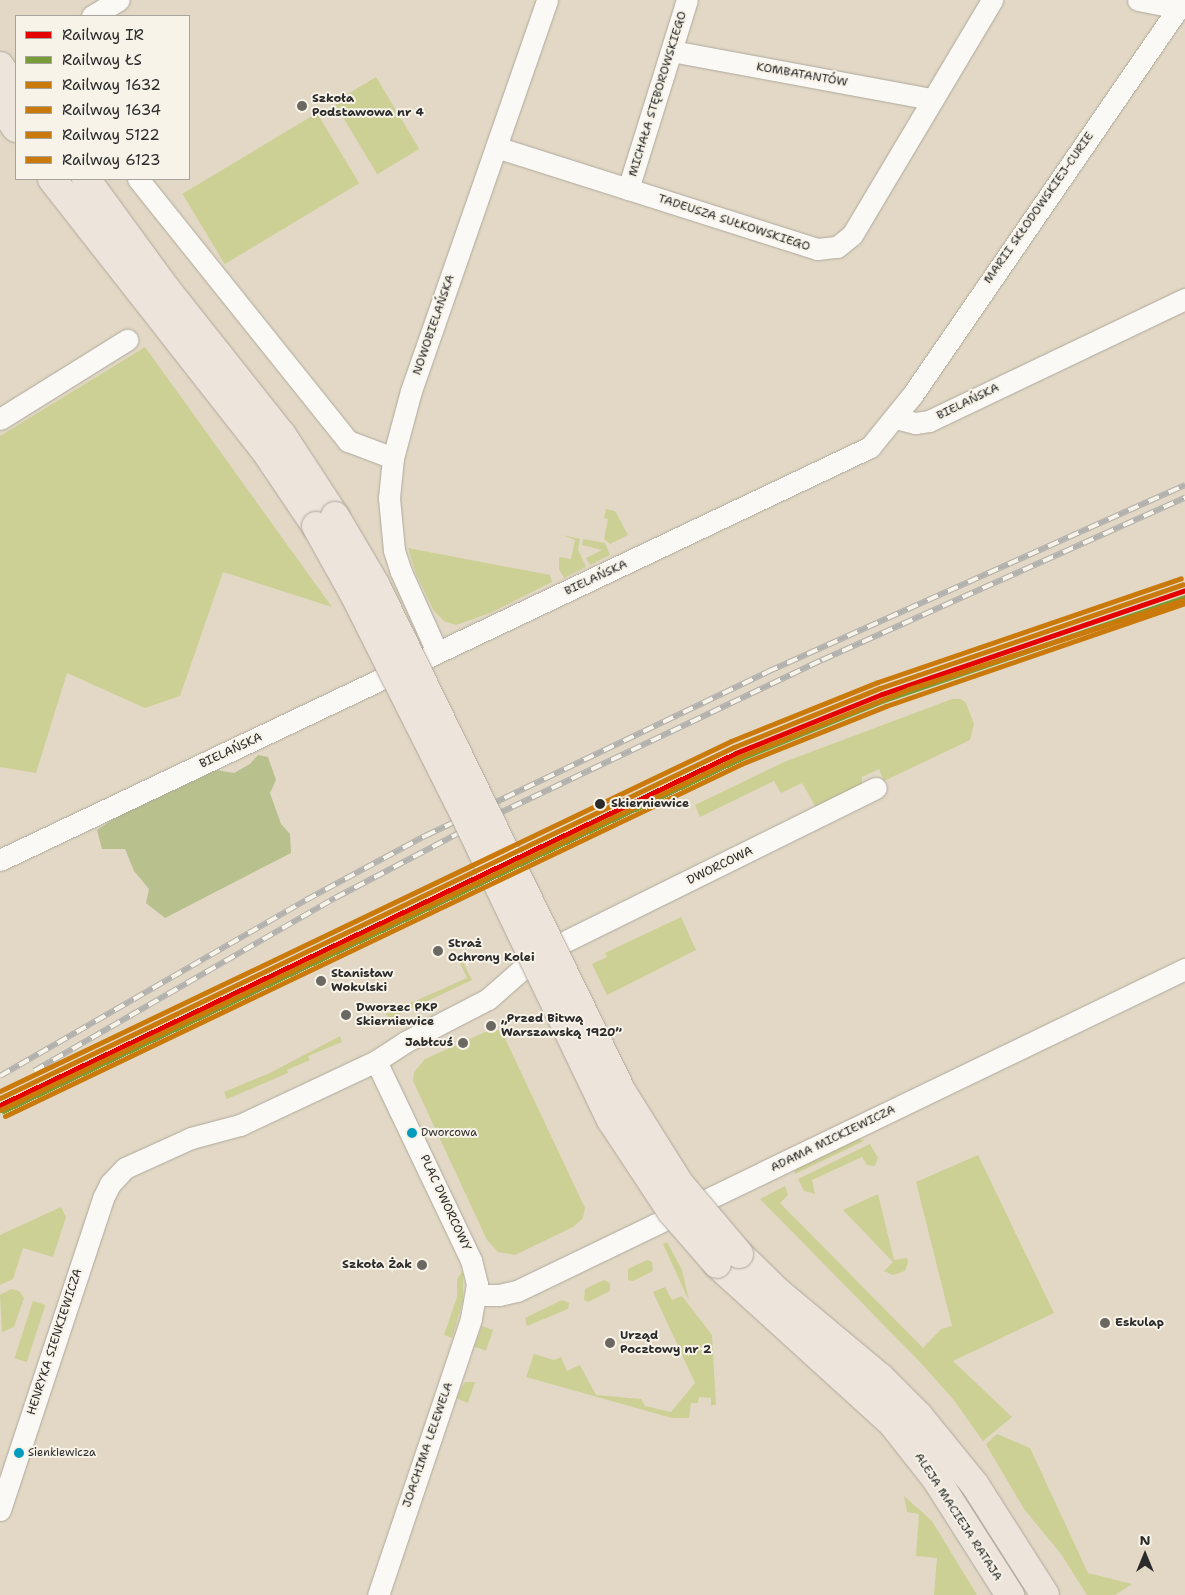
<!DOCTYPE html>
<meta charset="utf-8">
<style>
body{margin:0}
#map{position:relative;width:1185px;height:1595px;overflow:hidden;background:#e2d8c5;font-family:"Shantell Sans",sans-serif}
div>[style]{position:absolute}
.green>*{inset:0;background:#cdd094;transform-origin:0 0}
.forest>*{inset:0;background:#b8c18d}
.roads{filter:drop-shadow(0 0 1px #aea89c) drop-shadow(0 0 1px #aea89c)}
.minor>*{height:21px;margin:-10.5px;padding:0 10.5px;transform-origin:10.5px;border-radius:10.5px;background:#fbf9f6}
.major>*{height:28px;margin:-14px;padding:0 14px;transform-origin:14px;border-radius:14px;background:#ede4db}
.rail>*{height:5.5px;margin-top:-2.75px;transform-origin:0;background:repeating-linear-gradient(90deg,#f7f3e8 0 11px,#b2b1ae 0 22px);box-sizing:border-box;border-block:1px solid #b2b1ae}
.bridges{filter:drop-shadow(0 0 1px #aea89c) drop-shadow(0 0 1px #aea89c)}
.major-bridge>*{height:28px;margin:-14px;padding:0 14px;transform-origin:14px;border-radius:14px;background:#ede4db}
.rail-1>*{height:5px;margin:-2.5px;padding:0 2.5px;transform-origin:2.5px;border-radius:2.5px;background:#e50000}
.rail-2>*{height:5px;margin:-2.5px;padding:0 2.5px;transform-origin:2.5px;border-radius:2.5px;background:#789c37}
.rail-3>*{height:5px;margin:-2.5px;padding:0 2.5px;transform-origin:2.5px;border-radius:2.5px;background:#ca7a0b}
.rail-4>*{height:5px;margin:-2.5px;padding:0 2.5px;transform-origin:2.5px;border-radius:2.5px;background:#ca7a0b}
.rail-5>*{height:5px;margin:-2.5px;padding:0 2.5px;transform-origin:2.5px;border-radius:2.5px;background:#ca7a0b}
.rail-6>*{height:5px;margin:-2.5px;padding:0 2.5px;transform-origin:2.5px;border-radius:2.5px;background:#ca7a0b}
.dots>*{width:14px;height:14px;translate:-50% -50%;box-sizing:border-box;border:2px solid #f7f3e8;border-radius:50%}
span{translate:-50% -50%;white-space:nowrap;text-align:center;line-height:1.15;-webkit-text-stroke:4px #f7f3e8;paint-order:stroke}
.bus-label{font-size:11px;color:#2b2b2b}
.left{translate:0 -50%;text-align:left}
.street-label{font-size:12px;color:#2b2b2b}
.poi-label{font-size:12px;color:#2b2b2b;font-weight:700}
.right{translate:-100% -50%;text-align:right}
.stop-label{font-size:12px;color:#2b2b2b;font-weight:700}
.legend{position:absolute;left:15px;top:15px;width:175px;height:165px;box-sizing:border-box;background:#f7f3e8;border:1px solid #a5a39c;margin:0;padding:6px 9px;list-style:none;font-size:15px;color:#2b2b2b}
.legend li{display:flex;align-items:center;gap:10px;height:25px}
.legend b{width:25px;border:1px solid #a5a39c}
.north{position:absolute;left:1120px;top:1530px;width:50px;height:50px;-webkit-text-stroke:4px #f7f3e8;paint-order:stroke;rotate:0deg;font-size:14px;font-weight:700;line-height:20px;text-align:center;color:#2b2b2b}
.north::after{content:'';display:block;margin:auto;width:18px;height:22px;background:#2b2b2b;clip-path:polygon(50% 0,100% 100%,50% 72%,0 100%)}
</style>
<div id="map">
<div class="green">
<div style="left:376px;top:77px;width:84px;height:49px;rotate:59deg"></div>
<div style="left:317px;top:113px;width:82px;height:157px;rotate:59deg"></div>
<div style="clip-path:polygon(145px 347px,332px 607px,223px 572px,180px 696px,145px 708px,67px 673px,36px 773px,0 767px,0 436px)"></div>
<div style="clip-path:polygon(606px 509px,615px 511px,628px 535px,610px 544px,604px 539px,608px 519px,604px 518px)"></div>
<div style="clip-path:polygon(563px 535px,580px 539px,578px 549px,586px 567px,564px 578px,559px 569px,559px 557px,571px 559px,575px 540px)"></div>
<div style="clip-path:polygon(583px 539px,605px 543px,610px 555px,590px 565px,586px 558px,602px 550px,582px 545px)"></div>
<div style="clip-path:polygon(408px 548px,550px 575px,552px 582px,490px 613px,456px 625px,444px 621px,434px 611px,416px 574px)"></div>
<div style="clip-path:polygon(952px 699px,961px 699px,966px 703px,974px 724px,970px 740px,884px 781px,879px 769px,862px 777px,862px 784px,817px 809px,802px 783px,781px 793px,774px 781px,700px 817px,695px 805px,784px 762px)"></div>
<div style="clip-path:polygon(681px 917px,696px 950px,607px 995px,592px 964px,607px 957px,605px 953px)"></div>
<div style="clip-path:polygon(462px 960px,472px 980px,389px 1019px,386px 1014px,467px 978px,459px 961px)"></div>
<div style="clip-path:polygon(494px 1028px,502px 1032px,585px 1208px,583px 1218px,573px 1227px,515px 1255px,498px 1252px,487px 1240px,413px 1081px,414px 1072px,425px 1059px)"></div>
<div style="clip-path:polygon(340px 1036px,342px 1042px,308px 1056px,310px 1060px,287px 1070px,288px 1073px,227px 1099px,224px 1092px,270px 1073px)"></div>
<div style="clip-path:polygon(858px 1138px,864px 1141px,795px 1174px,794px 1168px)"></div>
<div style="clip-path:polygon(870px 1144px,878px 1158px,875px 1166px,867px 1165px,862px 1157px,812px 1180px,815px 1194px,804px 1191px,798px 1179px)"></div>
<div style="clip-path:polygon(978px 1155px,1054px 1313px,953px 1361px,1012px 1417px,983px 1441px,953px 1399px,920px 1362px,760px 1199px,785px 1186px,788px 1195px,780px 1203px,923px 1348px,941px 1329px,952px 1326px,916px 1182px)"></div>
<div style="clip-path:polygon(878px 1194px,894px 1260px,907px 1258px,908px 1262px,905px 1271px,893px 1275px,884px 1271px,893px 1262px,843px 1210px)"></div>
<div style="clip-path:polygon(61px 1207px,66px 1217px,53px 1257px,23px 1248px,13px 1279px,0 1285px,0 1235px)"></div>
<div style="clip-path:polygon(667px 1242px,682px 1270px,689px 1301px,663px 1244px)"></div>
<div style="clip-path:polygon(647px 1260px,652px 1262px,653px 1271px,633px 1281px,628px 1280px,628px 1269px)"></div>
<div style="clip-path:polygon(463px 1271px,463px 1301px,452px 1338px,444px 1335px,457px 1297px,457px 1279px)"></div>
<div style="clip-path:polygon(604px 1280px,610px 1283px,610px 1291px,588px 1302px,584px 1300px,585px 1289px)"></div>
<div style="clip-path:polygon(665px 1287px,672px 1300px,682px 1296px,712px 1335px,716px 1405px,711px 1405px,711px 1398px,699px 1397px,698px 1403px,691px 1403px,689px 1418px,672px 1418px,526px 1377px,534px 1354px,554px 1360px,561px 1357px,567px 1371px,580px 1365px,596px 1395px,641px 1399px,645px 1406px,671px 1412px,695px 1383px,653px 1292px)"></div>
<div style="clip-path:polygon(11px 1289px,19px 1291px,24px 1298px,14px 1327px,2px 1332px,0 1295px)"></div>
<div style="clip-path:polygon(562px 1300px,569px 1303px,568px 1309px,527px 1326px,525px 1318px)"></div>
<div style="left:33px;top:1301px;width:13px;height:60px;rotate:18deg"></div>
<div style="left:482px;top:1326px;width:12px;height:22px;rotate:20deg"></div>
<div style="clip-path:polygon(465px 1382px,475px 1382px,468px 1403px,456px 1398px)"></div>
<div style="clip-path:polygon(997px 1434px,1030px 1448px,1088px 1573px,1132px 1584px,1115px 1595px,1087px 1595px,1061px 1554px,1024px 1509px,988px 1448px,986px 1444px)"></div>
<div style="clip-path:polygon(904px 1496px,932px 1521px,977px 1595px,934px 1595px,937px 1558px,916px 1556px,919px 1514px,907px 1512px)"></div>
</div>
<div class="forest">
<div style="clip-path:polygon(258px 755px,268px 757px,276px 780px,270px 793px,281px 824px,290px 834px,291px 853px,165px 918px,146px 903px,149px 889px,134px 871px,125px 849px,102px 849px,97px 830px,124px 812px,216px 770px,234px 773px,250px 764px)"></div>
</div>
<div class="roads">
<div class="minor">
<div style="left:1138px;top:0;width:42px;rotate:11deg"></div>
<div style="left:92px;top:16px;width:31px;rotate:-31deg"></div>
<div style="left:672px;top:51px;width:264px;rotate:10.5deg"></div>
<div style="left:496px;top:147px;width:337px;rotate:17.6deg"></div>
<div style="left:817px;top:249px;width:20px;rotate:-6deg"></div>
<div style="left:837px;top:247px;width:19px;rotate:-39deg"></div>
<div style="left:852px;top:235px;width:274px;rotate:-59.2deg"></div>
<div style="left:138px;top:179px;width:336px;rotate:51.3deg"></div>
<div style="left:348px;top:441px;width:48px;rotate:20.7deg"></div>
<div style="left:628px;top:189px;width:198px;rotate:-72.7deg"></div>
<div style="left:896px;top:418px;width:20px;rotate:15deg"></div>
<div style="left:915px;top:423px;width:14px;rotate:-8deg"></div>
<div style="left:929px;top:421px;width:284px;rotate:-25.5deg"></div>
<div style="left:0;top:419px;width:150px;rotate:-31.9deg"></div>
<div style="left:437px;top:652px;width:88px;rotate:-114.2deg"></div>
<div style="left:401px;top:572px;width:23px;rotate:-108deg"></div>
<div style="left:394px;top:550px;width:52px;rotate:-95.5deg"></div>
<div style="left:389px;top:498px;width:40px;rotate:-84.3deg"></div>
<div style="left:393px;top:458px;width:69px;rotate:-75deg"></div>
<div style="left:411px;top:391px;width:414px;rotate:-70.8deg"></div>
<div style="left:0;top:860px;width:963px;rotate:-25.39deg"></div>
<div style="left:870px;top:447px;width:68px;rotate:-50.9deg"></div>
<div style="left:913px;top:394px;width:478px;rotate:-55.5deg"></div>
<div style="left:376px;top:1061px;width:221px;rotate:64.5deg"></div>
<div style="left:471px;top:1260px;width:25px;rotate:76deg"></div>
<div style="left:477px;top:1284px;width:36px;rotate:100deg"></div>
<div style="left:471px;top:1319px;width:291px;rotate:108.6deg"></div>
<div style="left:477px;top:1295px;width:22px"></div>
<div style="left:499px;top:1295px;width:18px;rotate:-13deg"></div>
<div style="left:517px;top:1291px;width:742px;rotate:-25.74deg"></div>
<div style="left:0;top:1510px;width:329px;rotate:-71.7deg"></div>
<div style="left:103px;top:1198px;width:16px;rotate:-63deg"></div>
<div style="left:110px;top:1184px;width:22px;rotate:-47deg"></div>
<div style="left:125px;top:1168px;width:72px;rotate:-24.4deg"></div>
<div style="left:191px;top:1138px;width:51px;rotate:-14.9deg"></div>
<div style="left:240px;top:1125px;width:150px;rotate:-25.2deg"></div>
<div style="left:376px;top:1061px;width:35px;rotate:-33deg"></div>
<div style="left:405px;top:1042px;width:93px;rotate:-27.4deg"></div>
<div style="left:488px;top:999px;width:43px;rotate:-41.2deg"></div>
<div style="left:520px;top:971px;width:50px;rotate:-33.7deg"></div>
<div style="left:562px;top:943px;width:350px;rotate:-26.3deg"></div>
</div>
<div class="major">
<div style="left:0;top:66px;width:30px;rotate:57deg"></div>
<div style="left:0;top:105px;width:28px;rotate:55deg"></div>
<div style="left:52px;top:179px;width:347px;rotate:51.9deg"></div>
<div style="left:266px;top:452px;width:89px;rotate:56deg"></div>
<div style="left:86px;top:179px;width:137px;rotate:53.9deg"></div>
<div style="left:167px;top:290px;width:185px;rotate:51.6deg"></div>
<div style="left:282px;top:435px;width:97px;rotate:56.8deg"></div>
<div style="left:739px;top:1254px;width:54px;rotate:44.3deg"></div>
<div style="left:778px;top:1292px;width:133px;rotate:39.8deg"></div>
<div style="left:880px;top:1377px;width:55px;rotate:45deg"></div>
<div style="left:919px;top:1416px;width:89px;rotate:50.9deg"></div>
<div style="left:975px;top:1485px;width:130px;rotate:57.5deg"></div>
<div style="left:717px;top:1264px;width:236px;rotate:42.3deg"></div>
<div style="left:892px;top:1423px;width:71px;rotate:51.8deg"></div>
<div style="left:936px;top:1479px;width:138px;rotate:57.5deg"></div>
</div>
</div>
<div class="rail">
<div style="left:34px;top:1071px;width:347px;rotate:-29.9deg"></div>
<div style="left:335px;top:898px;width:155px;rotate:-27.7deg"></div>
<div style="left:472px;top:826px;width:387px;rotate:-25.4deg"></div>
<div style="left:822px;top:660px;width:398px;rotate:-24.1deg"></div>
<div style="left:0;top:1076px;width:353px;rotate:-29.9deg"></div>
<div style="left:306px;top:900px;width:135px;rotate:-28.3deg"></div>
<div style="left:425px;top:836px;width:379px;rotate:-25.6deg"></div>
<div style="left:767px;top:672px;width:458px;rotate:-24.1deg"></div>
</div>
<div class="bridges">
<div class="major-bridge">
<div style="left:335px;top:516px;width:79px;rotate:59.5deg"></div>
<div style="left:375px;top:584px;width:565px;rotate:64.07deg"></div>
<div style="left:622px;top:1092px;width:107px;rotate:57.9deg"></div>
<div style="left:679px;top:1183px;width:93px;rotate:49.8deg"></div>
<div style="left:316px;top:526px;width:78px;rotate:60.8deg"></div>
<div style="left:354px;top:594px;width:257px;rotate:63.4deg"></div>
<div style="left:469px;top:824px;width:328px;rotate:64.4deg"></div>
<div style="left:611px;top:1120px;width:109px;rotate:56.6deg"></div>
<div style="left:671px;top:1211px;width:70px;rotate:49deg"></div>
</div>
</div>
<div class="rail-1">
<div style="left:0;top:1105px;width:816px;rotate:-25.56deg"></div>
<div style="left:736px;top:753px;width:157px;rotate:-22deg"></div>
<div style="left:882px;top:694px;width:320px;rotate:-18.9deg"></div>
</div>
<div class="rail-2">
<div style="left:3px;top:1111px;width:816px;rotate:-25.56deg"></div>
<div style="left:739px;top:759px;width:157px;rotate:-22.1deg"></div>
<div style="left:884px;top:700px;width:318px;rotate:-18.9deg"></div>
</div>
<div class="rail-3">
<div style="left:0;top:1098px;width:814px;rotate:-25.56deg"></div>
<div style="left:734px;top:747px;width:157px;rotate:-22deg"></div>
<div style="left:880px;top:688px;width:320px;rotate:-18.9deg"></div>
</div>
<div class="rail-4">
<div style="left:5px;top:1116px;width:816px;rotate:-25.56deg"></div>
<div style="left:741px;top:764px;width:156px;rotate:-21.8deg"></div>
<div style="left:886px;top:706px;width:316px;rotate:-19deg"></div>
</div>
<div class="rail-5">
<div style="left:0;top:1091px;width:810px;rotate:-25.58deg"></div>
<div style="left:731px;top:741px;width:158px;rotate:-21.9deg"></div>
<div style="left:878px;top:682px;width:320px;rotate:-18.9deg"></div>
</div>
<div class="rail-6">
<div style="left:0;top:1110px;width:819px;rotate:-25.53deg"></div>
<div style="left:739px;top:757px;width:183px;rotate:-21.8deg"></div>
<div style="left:909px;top:689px;width:288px;rotate:-18deg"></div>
</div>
<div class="dots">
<div style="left:302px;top:106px;background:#6b6861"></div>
<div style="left:600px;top:804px;background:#2b2b2b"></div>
<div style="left:438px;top:951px;background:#6b6861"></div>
<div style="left:321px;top:981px;background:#6b6861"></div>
<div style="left:346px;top:1015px;background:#6b6861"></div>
<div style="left:491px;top:1026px;background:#6b6861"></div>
<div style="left:463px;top:1043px;background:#6b6861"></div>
<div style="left:412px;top:1133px;background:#049cbe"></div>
<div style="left:422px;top:1265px;background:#6b6861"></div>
<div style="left:1105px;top:1323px;background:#6b6861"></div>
<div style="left:610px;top:1343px;background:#6b6861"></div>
<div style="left:19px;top:1453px;background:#049cbe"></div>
</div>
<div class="bus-label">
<span class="left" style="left:421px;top:1133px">Dworcowa</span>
<span class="left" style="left:28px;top:1453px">Sienkiewicza</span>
</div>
<div class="street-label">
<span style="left:802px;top:75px;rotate:10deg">KOMBATANTÓW</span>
<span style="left:658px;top:94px;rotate:-73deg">MICHAŁA STĘBOROWSKIEGO</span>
<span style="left:1039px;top:208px;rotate:-55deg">MARII SKŁODOWSKIEJ-CURIE</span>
<span style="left:734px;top:223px;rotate:18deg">TADEUSZA SUŁKOWSKIEGO</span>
<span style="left:434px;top:325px;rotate:-71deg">NOWOBIELAŃSKA</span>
<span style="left:968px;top:402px;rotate:-26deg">BIELAŃSKA</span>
<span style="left:596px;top:578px;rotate:-25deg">BIELAŃSKA</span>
<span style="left:231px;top:751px;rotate:-25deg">BIELAŃSKA</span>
<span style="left:720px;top:866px;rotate:-26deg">DWORCOWA</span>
<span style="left:833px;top:1139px;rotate:-26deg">ADAMA MICKIEWICZA</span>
<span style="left:445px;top:1203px;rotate:65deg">PLAC DWORCOWY</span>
<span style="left:55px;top:1342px;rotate:-72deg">HENRYKA SIENKIEWICZA</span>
<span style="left:428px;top:1445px;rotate:-71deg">JOACHIMA LELEWELA</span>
<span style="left:958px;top:1517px;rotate:57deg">ALEJA MACIEJA RATAJA</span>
</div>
<div class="poi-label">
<span class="left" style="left:312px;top:106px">Szkoła<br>Podstawowa nr 4</span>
<span class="left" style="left:448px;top:951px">Straż<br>Ochrony Kolei</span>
<span class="left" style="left:331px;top:981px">Stanisław<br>Wokulski</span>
<span class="left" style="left:356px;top:1015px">Dworzec PKP<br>Skierniewice</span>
<span class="left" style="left:501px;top:1026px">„Przed Bitwą<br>Warszawską 1920”</span>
<span class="right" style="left:453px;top:1043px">Jabłcuś</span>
<span class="right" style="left:412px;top:1265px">Szkoła Żak</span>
<span class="left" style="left:1115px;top:1323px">Eskulap</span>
<span class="left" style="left:620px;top:1343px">Urząd<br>Pocztowy nr 2</span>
</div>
<div class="stop-label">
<span class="left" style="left:611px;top:804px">Skierniewice</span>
</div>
<ul class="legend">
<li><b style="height:6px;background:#e50000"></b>Railway IR</li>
<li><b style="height:6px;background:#789c37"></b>Railway ŁS</li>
<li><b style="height:6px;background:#ca7a0b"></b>Railway 1632</li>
<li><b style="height:6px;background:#ca7a0b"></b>Railway 1634</li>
<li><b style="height:6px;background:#ca7a0b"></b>Railway 5122</li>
<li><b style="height:6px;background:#ca7a0b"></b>Railway 6123</li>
</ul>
<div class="north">N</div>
</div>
